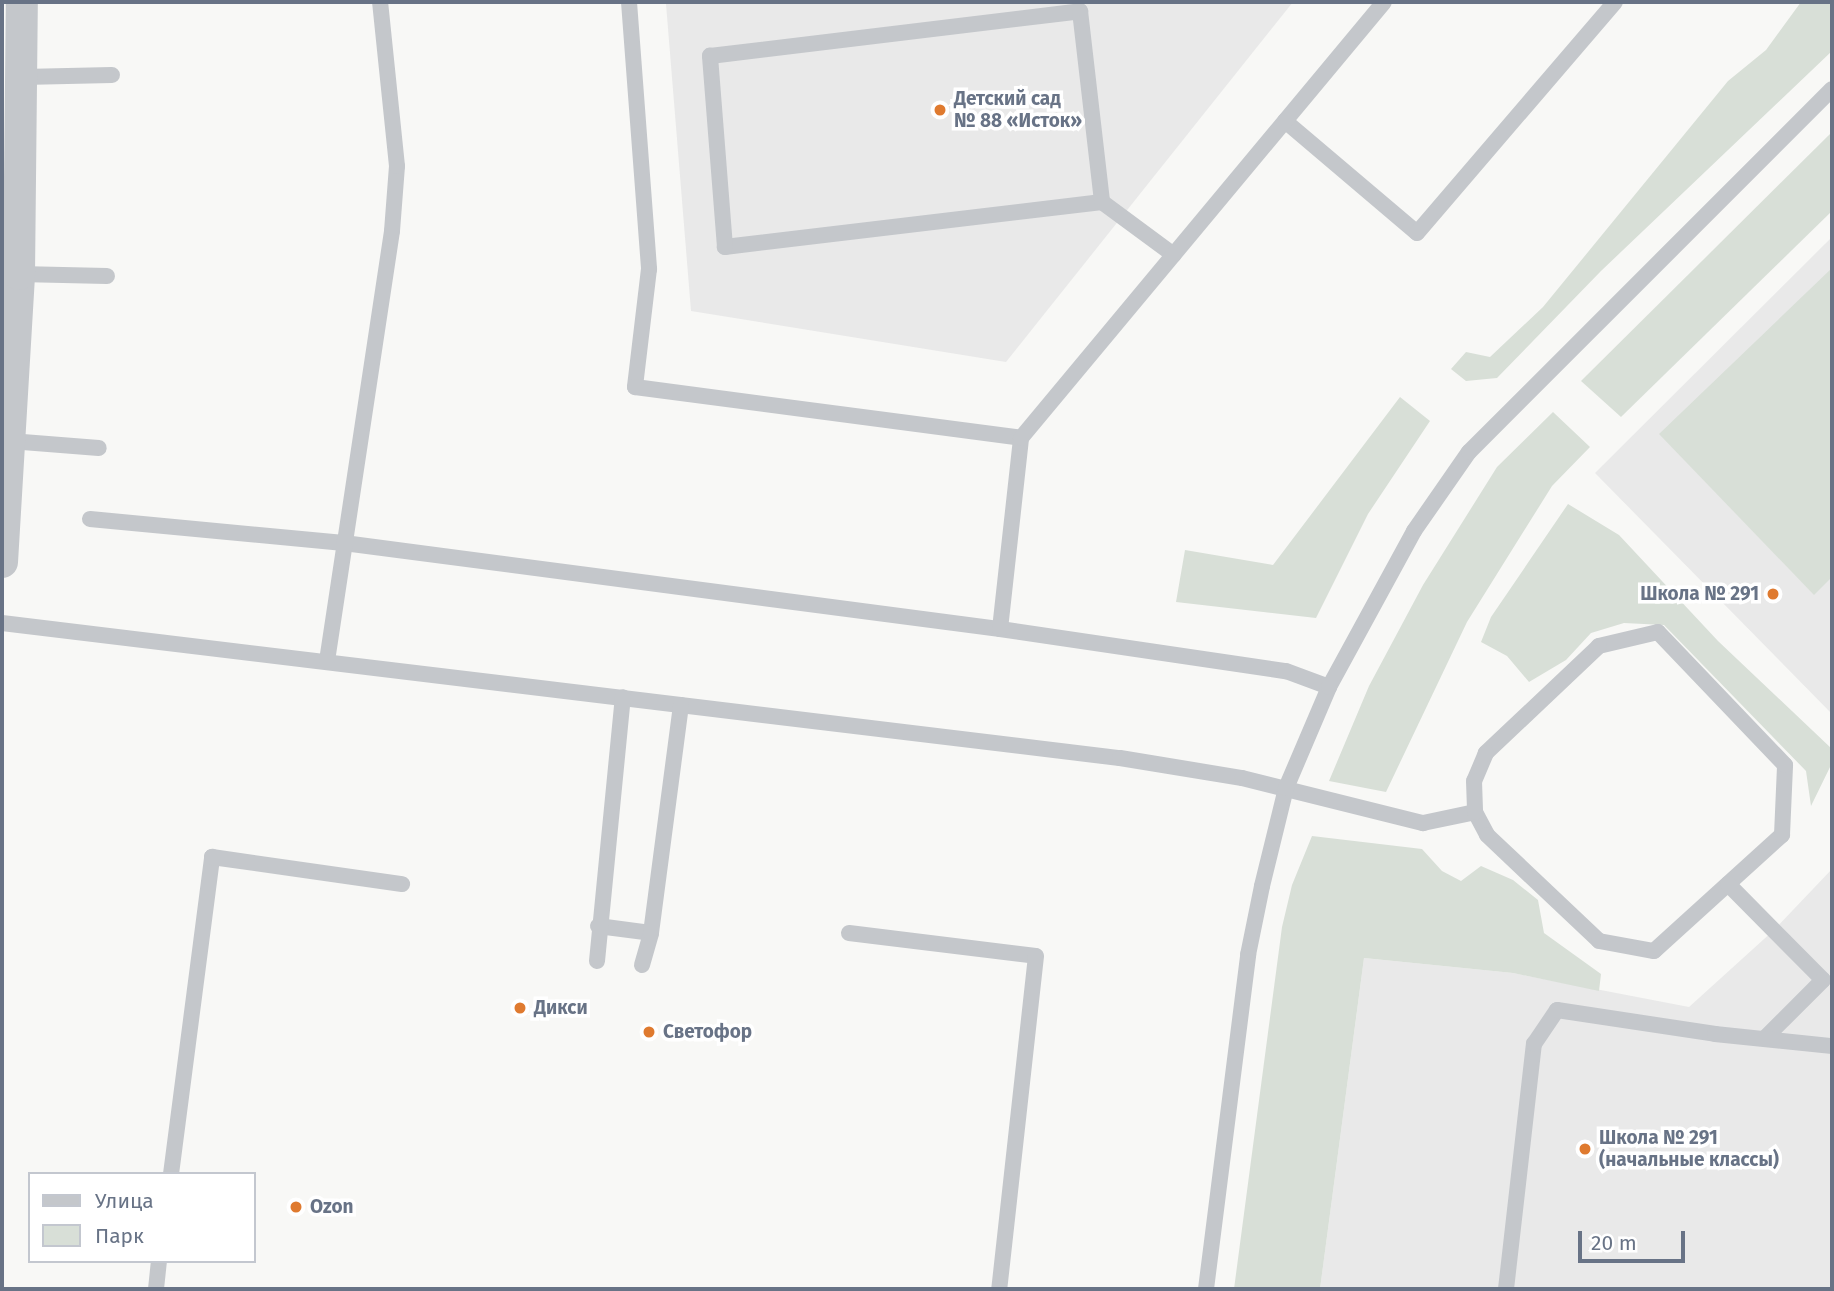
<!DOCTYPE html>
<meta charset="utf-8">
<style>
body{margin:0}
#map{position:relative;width:1834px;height:1291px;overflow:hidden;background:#f8f8f6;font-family:"Fira Sans",sans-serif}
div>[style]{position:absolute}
.built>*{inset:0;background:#e9e9e9}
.green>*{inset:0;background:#d8dfd7}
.lane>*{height:16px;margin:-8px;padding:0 8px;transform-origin:8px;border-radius:8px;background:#c4c7cb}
.street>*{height:32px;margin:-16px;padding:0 16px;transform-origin:16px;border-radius:16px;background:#c4c7cb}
.dots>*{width:19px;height:19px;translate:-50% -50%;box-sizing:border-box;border:4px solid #fff;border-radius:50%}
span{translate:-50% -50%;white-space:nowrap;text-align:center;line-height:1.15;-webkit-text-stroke:7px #fff;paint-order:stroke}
.poi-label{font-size:19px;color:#687386;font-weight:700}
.left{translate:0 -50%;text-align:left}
.right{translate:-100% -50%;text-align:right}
.frame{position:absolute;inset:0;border:4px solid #687386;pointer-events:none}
.legend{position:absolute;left:28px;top:1172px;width:228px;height:91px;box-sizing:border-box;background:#fff;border:2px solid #c3c7cf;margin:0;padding:9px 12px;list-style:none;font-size:21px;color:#687386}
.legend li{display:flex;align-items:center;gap:14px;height:35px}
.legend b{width:35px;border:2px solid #c3c7cf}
.scale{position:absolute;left:1578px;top:1231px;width:107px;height:32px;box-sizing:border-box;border:4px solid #687386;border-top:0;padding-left:9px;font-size:21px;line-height:24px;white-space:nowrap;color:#687386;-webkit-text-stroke:5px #fff;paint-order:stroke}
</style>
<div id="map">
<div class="built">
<div style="clip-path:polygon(684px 2px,1293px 2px,1006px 362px,691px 311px,666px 4px)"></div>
<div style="clip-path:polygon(1832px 237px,1832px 714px,1595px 473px)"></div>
<div style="clip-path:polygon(1832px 869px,1832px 1289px,1320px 1289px,1364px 958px,1513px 973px,1689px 1007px,1774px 930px)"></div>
</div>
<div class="green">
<div style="clip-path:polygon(1801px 2px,1832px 2px,1832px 51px,1601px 271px,1497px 378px,1466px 381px,1451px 369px,1466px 352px,1490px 357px,1543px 307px,1728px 81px,1766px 50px)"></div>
<div style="clip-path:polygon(1832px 132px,1832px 211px,1621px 417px,1581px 381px)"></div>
<div style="clip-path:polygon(1832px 268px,1832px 577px,1814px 595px,1659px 434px)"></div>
<div style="clip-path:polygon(1400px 397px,1430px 421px,1368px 514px,1316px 618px,1176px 602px,1185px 550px,1273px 565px)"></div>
<div style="clip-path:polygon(1553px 412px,1590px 447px,1552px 486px,1467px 622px,1386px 792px,1329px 781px,1369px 686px,1423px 585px,1497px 467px)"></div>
<div style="clip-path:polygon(1568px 504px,1619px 535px,1718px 641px,1832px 749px,1832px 763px,1811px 806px,1806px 771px,1664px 625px,1624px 623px,1591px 633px,1566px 660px,1529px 682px,1507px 656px,1481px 642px,1491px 617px)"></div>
<div style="clip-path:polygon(1312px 836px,1422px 849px,1442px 871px,1461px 881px,1481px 866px,1513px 880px,1538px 900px,1544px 933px,1601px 974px,1599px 991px,1513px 973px,1364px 958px,1320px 1289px,1234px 1289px,1282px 927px,1292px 885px)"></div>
</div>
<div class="lane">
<div style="left:629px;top:2px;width:268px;rotate:85.7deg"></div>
<div style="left:649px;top:269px;width:119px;rotate:96.8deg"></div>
<div style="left:635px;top:387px;width:389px;rotate:7.5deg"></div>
<div style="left:23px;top:77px;width:89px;rotate:-1.3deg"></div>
<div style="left:1285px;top:121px;width:173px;rotate:40.3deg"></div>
<div style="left:1417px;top:233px;width:304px;rotate:-49.4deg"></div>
<div style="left:1102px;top:202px;width:380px;rotate:173.2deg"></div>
<div style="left:725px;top:247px;width:192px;rotate:-94.5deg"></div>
<div style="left:710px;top:56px;width:373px;rotate:-6.9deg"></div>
<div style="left:1080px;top:11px;width:192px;rotate:83.4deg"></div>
<div style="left:1102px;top:202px;width:89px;rotate:36.4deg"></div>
<div style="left:19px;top:274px;width:88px;rotate:1.3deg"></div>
<div style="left:10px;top:441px;width:89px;rotate:4.5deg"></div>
<div style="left:90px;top:519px;width:255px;rotate:5.4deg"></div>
<div style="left:344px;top:543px;width:662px;rotate:7.47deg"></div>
<div style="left:1000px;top:629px;width:289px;rotate:8.4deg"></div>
<div style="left:1286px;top:671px;width:46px;rotate:20.4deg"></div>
<div style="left:2px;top:623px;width:1126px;rotate:6.89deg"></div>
<div style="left:1120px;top:758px;width:124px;rotate:9.3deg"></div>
<div style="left:1242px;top:778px;width:187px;rotate:14deg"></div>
<div style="left:1423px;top:823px;width:53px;rotate:-11.9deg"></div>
<div style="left:1475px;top:812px;width:26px;rotate:62deg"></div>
<div style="left:1487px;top:835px;width:154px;rotate:43.4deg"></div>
<div style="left:1599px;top:941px;width:56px;rotate:10.3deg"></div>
<div style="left:1654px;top:951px;width:173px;rotate:-42.2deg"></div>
<div style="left:1782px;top:835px;width:70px;rotate:-87.5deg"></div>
<div style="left:1785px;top:765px;width:184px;rotate:-133.7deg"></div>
<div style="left:1658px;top:632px;width:61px;rotate:166.7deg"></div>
<div style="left:1599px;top:646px;width:156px;rotate:136.6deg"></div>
<div style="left:1486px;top:753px;width:30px;rotate:113deg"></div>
<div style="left:1474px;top:781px;width:31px;rotate:88deg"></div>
<div style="left:1000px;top:629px;width:192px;rotate:-83.7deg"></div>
<div style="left:1021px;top:438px;width:567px;rotate:-50.22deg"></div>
<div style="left:327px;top:661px;width:435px;rotate:-81.4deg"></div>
<div style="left:392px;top:231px;width:65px;rotate:-85.6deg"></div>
<div style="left:397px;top:166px;width:165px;rotate:-95.9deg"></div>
<div style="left:1728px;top:884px;width:135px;rotate:45.3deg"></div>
<div style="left:1823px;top:980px;width:83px;rotate:135deg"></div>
<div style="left:598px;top:926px;width:53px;rotate:7.5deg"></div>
<div style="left:849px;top:933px;width:188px;rotate:7deg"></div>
<div style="left:1036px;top:956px;width:335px;rotate:96.3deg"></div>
<div style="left:597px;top:961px;width:265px;rotate:-84.4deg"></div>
<div style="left:642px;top:965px;width:33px;rotate:-74deg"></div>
<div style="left:651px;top:933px;width:230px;rotate:-82.5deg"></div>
<div style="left:171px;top:1174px;width:320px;rotate:-82.6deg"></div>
<div style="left:212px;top:857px;width:192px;rotate:8.1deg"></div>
<div style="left:156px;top:1289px;width:28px;rotate:-84deg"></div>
<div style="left:1206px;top:1289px;width:337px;rotate:-82.8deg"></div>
<div style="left:1248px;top:955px;width:70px;rotate:-78.5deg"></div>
<div style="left:1262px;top:886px;width:101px;rotate:-76.2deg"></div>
<div style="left:1286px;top:788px;width:110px;rotate:-66.9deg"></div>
<div style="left:1329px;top:687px;width:178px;rotate:-61.4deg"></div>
<div style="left:1414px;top:531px;width:96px;rotate:-55.2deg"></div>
<div style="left:1469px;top:452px;width:513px;rotate:-45deg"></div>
<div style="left:1506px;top:1289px;width:247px;rotate:-83.5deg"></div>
<div style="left:1534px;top:1044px;width:41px;rotate:-55.9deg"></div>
<div style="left:1557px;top:1010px;width:160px;rotate:8.6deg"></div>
<div style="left:1715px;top:1034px;width:118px;rotate:5.9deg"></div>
</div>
<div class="street">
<div style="left:2px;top:562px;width:289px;rotate:-86.6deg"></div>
<div style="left:19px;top:274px;width:272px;rotate:-89.4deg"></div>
</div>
<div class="dots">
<div style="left:940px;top:110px;background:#df7a2f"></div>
<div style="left:1773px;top:594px;background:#df7a2f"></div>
<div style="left:520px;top:1008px;background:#df7a2f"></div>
<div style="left:649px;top:1032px;background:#df7a2f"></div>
<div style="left:1585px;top:1149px;background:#df7a2f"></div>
<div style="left:296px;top:1207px;background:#df7a2f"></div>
</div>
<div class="poi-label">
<span class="left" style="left:954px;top:110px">Детский сад<br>№ 88 «Исток»</span>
<span class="right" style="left:1759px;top:594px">Школа № 291</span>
<span class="left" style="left:534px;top:1008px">Дикси</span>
<span class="left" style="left:663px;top:1032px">Светофор</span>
<span class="left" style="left:1599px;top:1149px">Школа № 291<br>(начальные классы)</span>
<span class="left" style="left:310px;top:1207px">Ozon</span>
</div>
<div class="frame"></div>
<ul class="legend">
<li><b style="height:9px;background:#c4c7cb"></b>Улица</li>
<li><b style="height:19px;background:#d8dfd7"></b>Парк</li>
</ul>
<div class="scale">20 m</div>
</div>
